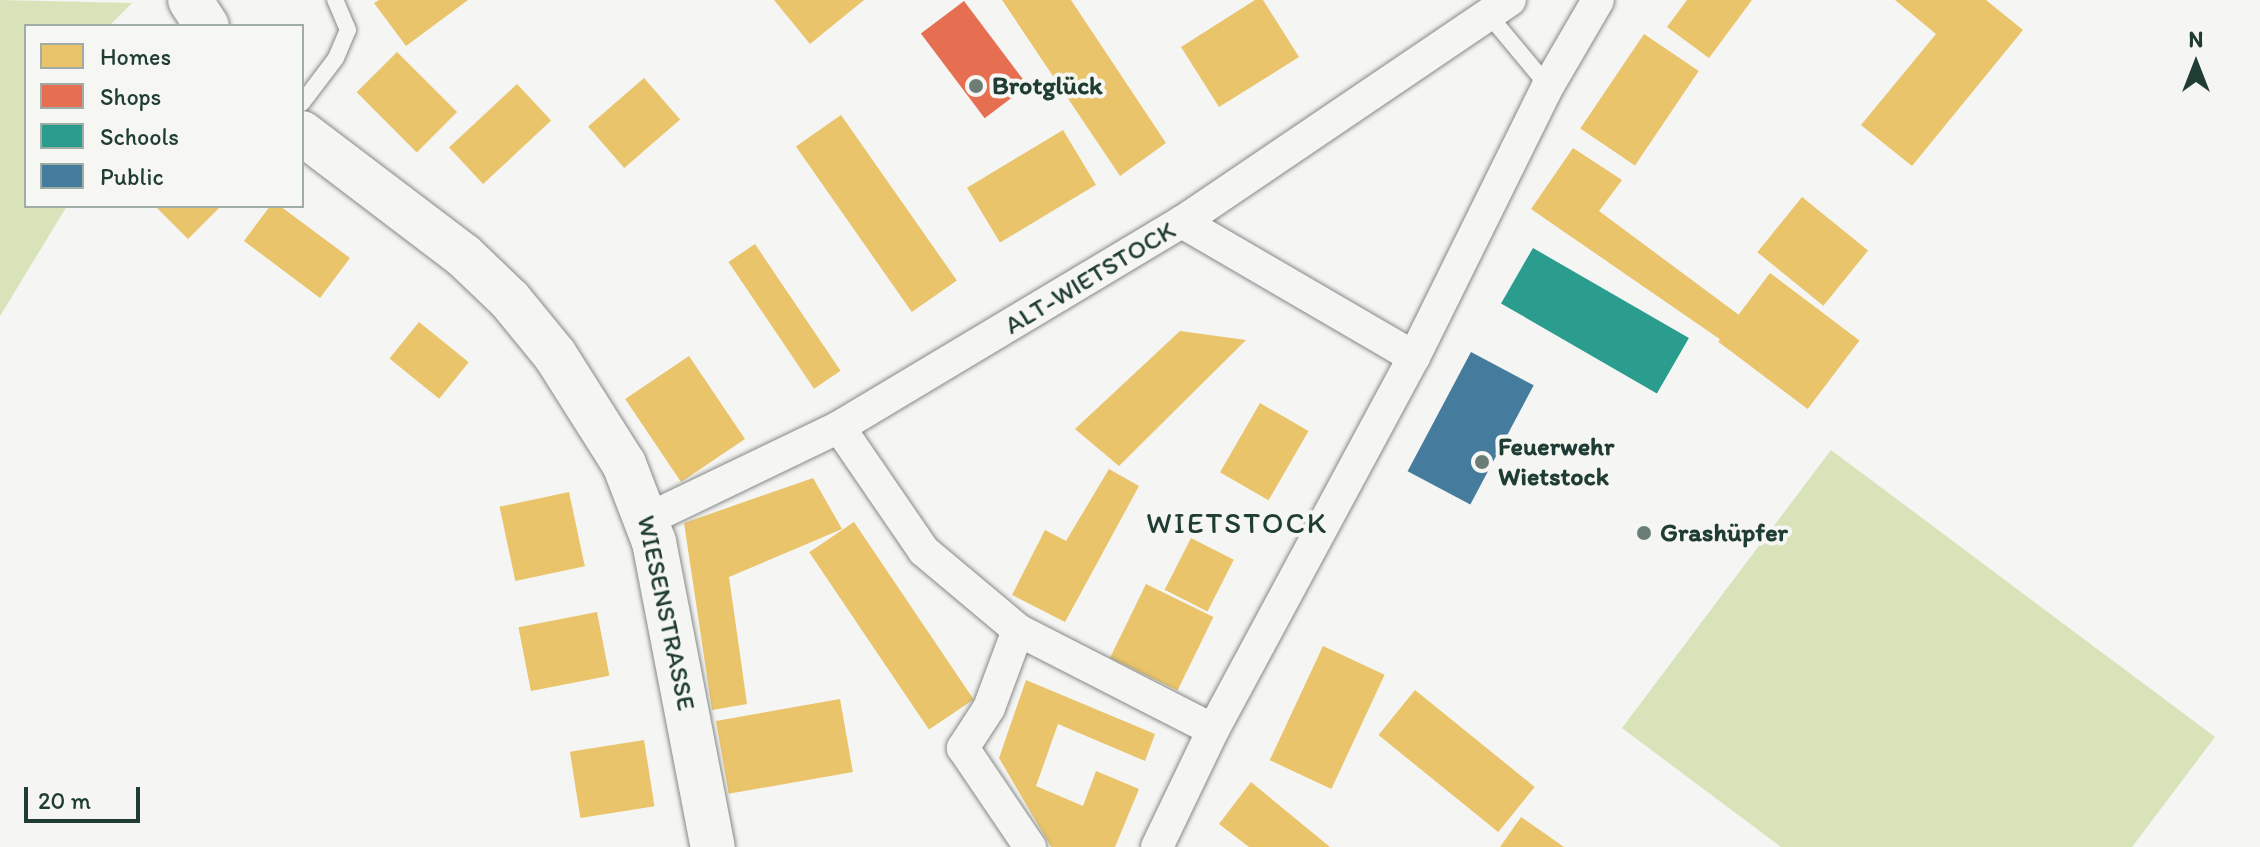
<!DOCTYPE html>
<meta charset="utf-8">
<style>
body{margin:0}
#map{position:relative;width:2260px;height:847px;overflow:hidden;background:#f5f5f3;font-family:Itim,sans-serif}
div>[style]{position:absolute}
.green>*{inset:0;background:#d9e3b9}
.homes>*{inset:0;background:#e9c46a;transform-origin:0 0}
.shops>*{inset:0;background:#e76f51;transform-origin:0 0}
.schools>*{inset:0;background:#2a9d8f;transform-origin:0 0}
.public>*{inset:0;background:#457b9d;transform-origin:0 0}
.roads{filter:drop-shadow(0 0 2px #858a88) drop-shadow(0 0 2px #858a88)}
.lane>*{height:16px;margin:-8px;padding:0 8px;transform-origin:8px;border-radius:8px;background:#f5f5f3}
.street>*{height:32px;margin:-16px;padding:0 16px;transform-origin:16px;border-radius:16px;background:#f5f5f3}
.secondary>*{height:44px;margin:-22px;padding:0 22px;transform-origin:22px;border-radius:22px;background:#f5f5f3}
.dots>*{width:22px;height:22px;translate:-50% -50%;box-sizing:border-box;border:4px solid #f6f6f2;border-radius:50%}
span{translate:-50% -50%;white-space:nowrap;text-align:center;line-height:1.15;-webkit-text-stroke:8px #f6f6f2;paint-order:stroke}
.poi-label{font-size:26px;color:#1f3d34;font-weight:700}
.left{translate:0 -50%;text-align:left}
.street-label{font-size:26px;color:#1f3d34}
.quarter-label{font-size:30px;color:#1f3d34;letter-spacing:2px}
.legend{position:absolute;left:24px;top:24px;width:280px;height:184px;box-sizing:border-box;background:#f6f6f2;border:2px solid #a0aca6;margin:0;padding:10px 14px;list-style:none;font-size:24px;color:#1f3d34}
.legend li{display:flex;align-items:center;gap:16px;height:40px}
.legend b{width:40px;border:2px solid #a0aca6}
.north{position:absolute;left:2156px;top:24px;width:80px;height:80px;-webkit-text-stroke:6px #f6f6f2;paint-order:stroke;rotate:0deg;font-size:22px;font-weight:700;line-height:32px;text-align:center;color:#1f3d34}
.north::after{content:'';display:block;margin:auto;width:28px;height:36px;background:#1f3d34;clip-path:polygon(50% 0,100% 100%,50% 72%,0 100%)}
.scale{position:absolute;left:24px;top:787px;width:116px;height:36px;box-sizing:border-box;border:4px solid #1f3d34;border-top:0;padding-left:10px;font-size:24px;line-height:28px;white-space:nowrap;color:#1f3d34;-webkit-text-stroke:6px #f6f6f2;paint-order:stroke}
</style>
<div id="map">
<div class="green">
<div style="clip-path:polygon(0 0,132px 3px,109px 26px,26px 26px,26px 206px,67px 206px,0 316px)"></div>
<div style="clip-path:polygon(1831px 450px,2215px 737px,2132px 847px,1781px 847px,1622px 728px)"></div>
</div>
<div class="homes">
<div style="clip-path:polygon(379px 0,468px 0,406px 46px,374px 3px)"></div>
<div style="clip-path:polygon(774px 0,864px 0,810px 44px)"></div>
<div style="clip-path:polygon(1002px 0,1071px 0,1166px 143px,1120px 176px)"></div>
<div style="clip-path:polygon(1255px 0,1263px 0,1299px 57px,1219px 107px,1181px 47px)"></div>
<div style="clip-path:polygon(1687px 0,1752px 0,1709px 58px,1667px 27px)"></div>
<div style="clip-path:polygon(1895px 0,1986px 0,2023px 30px,1912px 166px,1861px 125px,1936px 34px)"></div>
<div style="left:1644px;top:34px;width:66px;height:114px;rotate:34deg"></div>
<div style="left:397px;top:52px;width:85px;height:57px;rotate:45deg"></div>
<div style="left:644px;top:78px;width:55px;height:74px;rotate:49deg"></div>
<div style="left:517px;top:84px;width:50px;height:93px;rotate:47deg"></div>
<div style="left:841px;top:115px;width:202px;height:55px;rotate:55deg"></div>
<div style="left:1063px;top:130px;width:64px;height:112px;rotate:59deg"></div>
<div style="clip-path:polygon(1573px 148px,1622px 180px,1599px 211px,1739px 315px,1721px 340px,1531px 209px)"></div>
<div style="left:1802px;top:197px;width:85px;height:71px;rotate:39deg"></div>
<div style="clip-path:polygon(155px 206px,221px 206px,188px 239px)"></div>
<div style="clip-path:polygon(270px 206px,280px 206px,350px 258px,320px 298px,244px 241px)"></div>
<div style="left:755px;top:244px;width:153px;height:32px;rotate:56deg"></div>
<div style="left:1770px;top:273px;width:112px;height:86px;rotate:37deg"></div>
<div style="left:419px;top:322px;width:64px;height:47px;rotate:39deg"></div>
<div style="clip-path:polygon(1180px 331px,1246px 340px,1119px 466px,1075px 429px)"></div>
<div style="left:689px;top:356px;width:100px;height:77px;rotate:56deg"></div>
<div style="left:1260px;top:403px;width:56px;height:80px;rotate:30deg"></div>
<div style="clip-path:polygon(1109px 469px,1139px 486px,1065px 622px,1012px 595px,1045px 530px,1066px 541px)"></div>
<div style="clip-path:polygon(813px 478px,842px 529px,729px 577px,747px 704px,712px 710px,684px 523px)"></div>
<div style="left:569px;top:492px;width:76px;height:71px;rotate:78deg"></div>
<div style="left:854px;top:522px;width:214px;height:54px;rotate:56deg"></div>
<div style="left:1191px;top:538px;width:48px;height:58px;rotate:27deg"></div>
<div style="left:1146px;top:584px;width:75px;height:82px;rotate:26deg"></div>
<div style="left:597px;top:612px;width:65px;height:80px;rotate:79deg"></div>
<div style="left:1323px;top:646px;width:68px;height:126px;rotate:25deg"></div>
<div style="clip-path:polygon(1026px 680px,1155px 734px,1145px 761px,1058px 724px,1036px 786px,1083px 806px,1096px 771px,1139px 789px,1115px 847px,1051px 847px,999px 758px)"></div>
<div style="left:1415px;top:690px;width:154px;height:58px;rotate:39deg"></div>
<div style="left:840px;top:699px;width:74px;height:126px;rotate:80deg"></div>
<div style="left:644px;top:740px;width:67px;height:75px;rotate:81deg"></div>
<div style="clip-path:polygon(1251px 782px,1330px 847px,1249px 847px,1219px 824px)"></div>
<div style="clip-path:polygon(1521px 817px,1564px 847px,1500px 847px)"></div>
</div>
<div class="shops">
<div style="left:964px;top:1px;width:106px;height:54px;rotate:53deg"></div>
</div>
<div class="schools">
<div style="left:1533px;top:248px;width:180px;height:64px;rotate:30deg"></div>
</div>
<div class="public">
<div style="left:1471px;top:352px;width:71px;height:135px;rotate:28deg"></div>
</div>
<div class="roads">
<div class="lane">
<div style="left:1488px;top:14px;width:94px;rotate:50.2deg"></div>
<div style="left:302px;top:103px;width:56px;rotate:-52.9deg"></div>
<div style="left:336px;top:58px;width:30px;rotate:-67deg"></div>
<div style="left:348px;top:30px;width:33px;rotate:-113deg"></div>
</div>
<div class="street">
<div style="left:1182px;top:222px;width:268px;rotate:30.2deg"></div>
<div style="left:839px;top:427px;width:150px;rotate:55.6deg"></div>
<div style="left:924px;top:551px;width:123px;rotate:40deg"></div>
<div style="left:1018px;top:630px;width:219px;rotate:27.1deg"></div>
<div style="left:648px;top:519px;width:212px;rotate:-25.7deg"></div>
<div style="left:839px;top:427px;width:400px;rotate:-30.9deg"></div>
<div style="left:1182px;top:222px;width:396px;rotate:-34.1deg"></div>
<div style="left:1018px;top:630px;width:83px;rotate:110.4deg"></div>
<div style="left:989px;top:708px;width:48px;rotate:123deg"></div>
<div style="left:963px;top:748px;width:120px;rotate:55.9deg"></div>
<div style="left:1157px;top:847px;width:130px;rotate:-64.4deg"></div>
<div style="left:1213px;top:730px;width:424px;rotate:-61.7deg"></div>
<div style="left:1414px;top:357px;width:302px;rotate:-63.7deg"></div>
<div style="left:1548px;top:86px;width:99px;rotate:-59.8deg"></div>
</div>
<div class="secondary">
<div style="left:190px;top:0;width:31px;rotate:57deg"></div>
<div style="left:302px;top:133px;width:202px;rotate:37.2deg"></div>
<div style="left:463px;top:255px;width:65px;rotate:43.8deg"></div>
<div style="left:510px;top:300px;width:71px;rotate:50.7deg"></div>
<div style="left:555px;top:355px;width:129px;rotate:57.7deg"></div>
<div style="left:624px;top:464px;width:84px;rotate:69deg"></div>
<div style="left:654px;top:542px;width:311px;rotate:79.1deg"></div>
</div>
</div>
<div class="dots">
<div style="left:976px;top:86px;background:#6a7d77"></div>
<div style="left:1482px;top:462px;background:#6a7d77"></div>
<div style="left:1644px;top:533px;background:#6a7d77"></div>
</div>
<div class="poi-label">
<span class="left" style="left:992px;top:86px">Brotglück</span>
<span class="left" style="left:1498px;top:462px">Feuerwehr<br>Wietstock</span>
<span class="left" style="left:1660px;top:533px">Grashüpfer</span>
</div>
<div class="street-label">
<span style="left:1090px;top:278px;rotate:-31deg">ALT-WIETSTOCK</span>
<span style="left:666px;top:613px;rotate:78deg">WIESENSTRASSE</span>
</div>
<div class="quarter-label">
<span style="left:1237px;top:523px">WIETSTOCK</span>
</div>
<ul class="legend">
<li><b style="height:22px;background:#e9c46a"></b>Homes</li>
<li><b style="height:22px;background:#e76f51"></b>Shops</li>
<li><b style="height:22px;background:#2a9d8f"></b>Schools</li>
<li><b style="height:22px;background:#457b9d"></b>Public</li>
</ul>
<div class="north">N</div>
<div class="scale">20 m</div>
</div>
